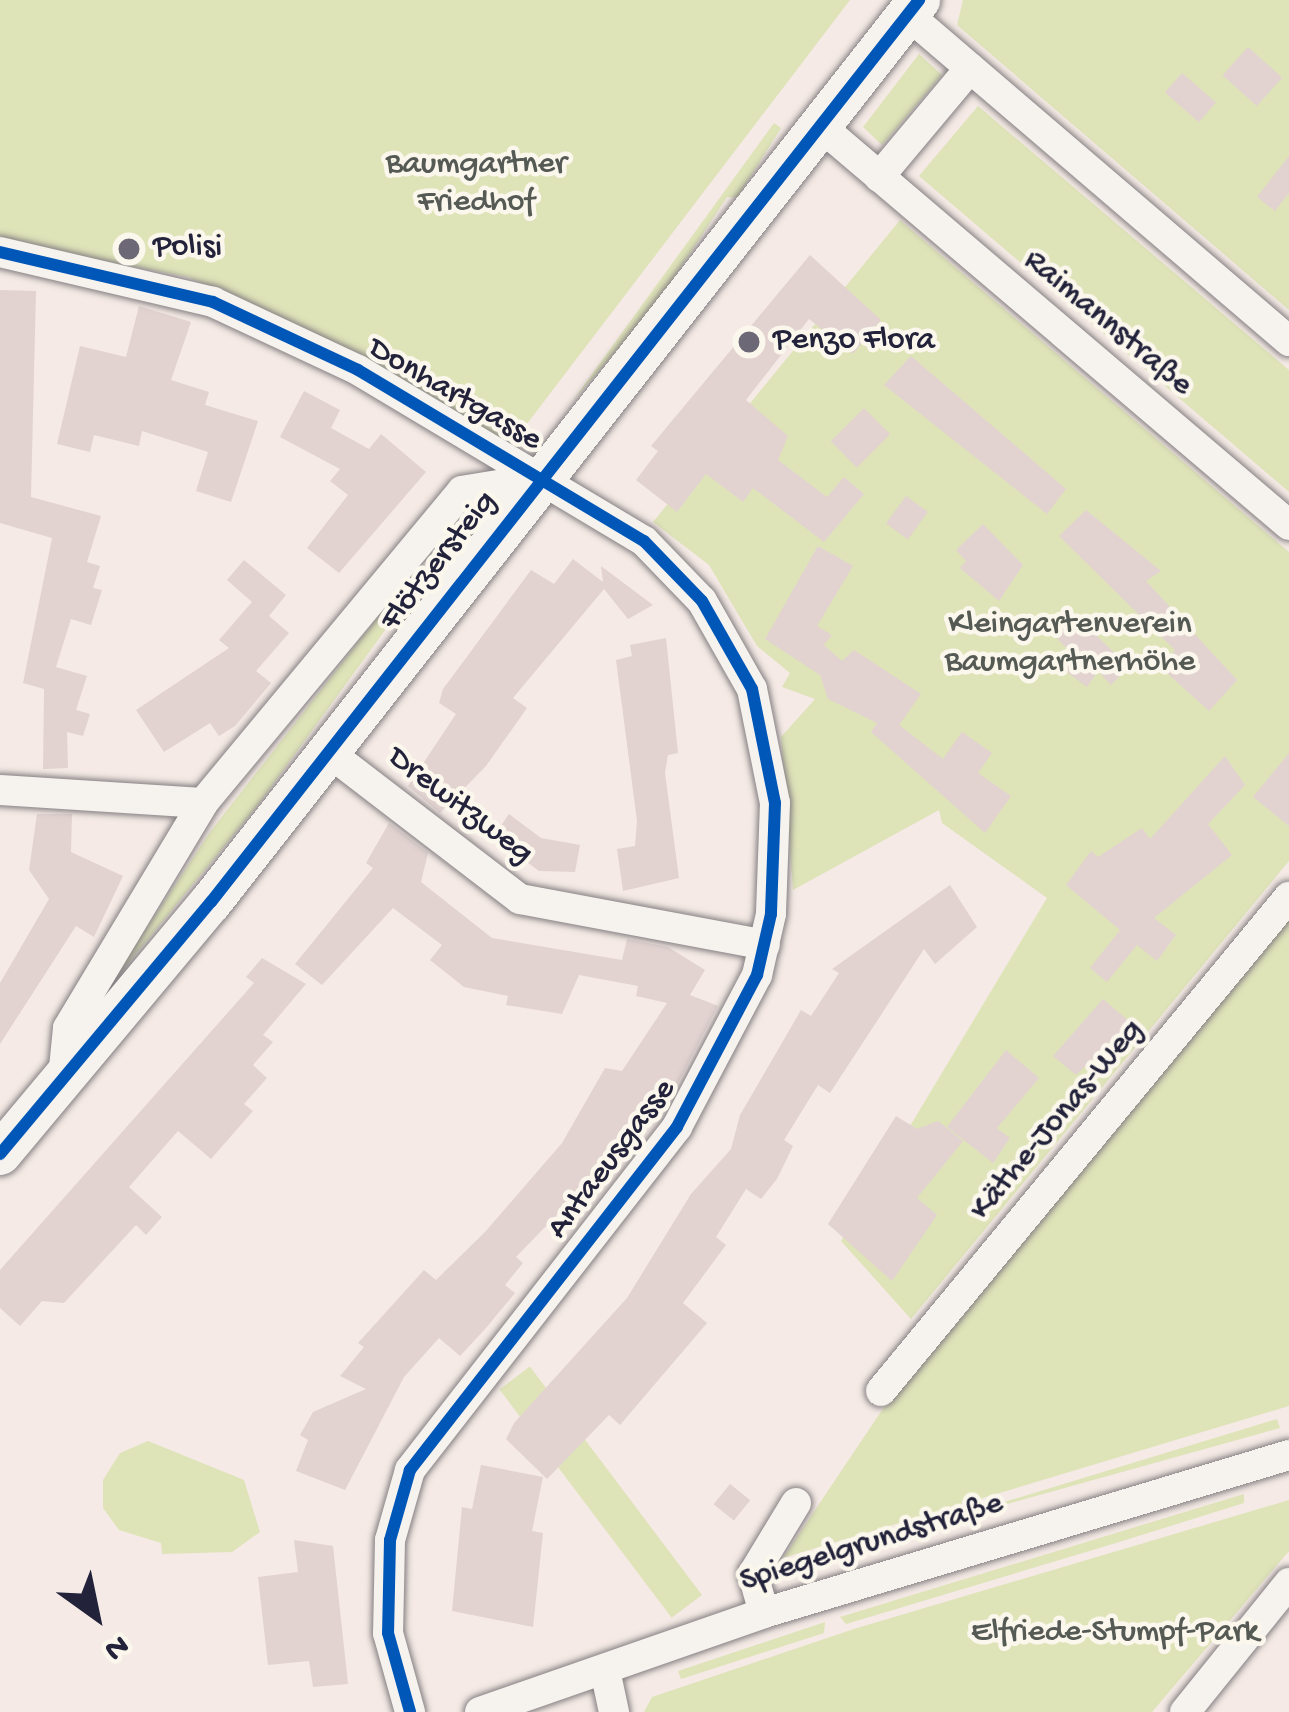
<!DOCTYPE html>
<meta charset="utf-8">
<style>
body{margin:0}
#map{position:relative;width:1289px;height:1712px;overflow:hidden;background:#f5eae5;font-family:"Gochi Hand",sans-serif}
div>[style]{position:absolute}
.green>*{inset:0;background:#dee3b8;transform-origin:0 0}
.building>*{inset:0;background:#e2d3d1;transform-origin:0 0}
.roads{filter:drop-shadow(0 0 3px #858083) drop-shadow(0 0 3px #858083)}
.street>*{height:30px;margin:-15px;padding:0 15px;transform-origin:15px;border-radius:15px;background:#f6f3ef}
.secondary>*{height:42px;margin:-21px;padding:0 21px;transform-origin:21px;border-radius:21px;background:#f6f3ef}
.cycleway>*{height:12px;margin:-6px;padding:0 6px;transform-origin:6px;border-radius:6px;background:#0057b8}
.dots>*{width:33px;height:33px;translate:-50% -50%;box-sizing:border-box;border:6px solid #fbf7ec;border-radius:50%}
span{translate:-50% -50%;white-space:nowrap;text-align:center;line-height:1.15;-webkit-text-stroke:9px #fbf7ec;paint-order:stroke}
.park-label{font-size:33px;color:#555a55}
.poi-label{font-size:33px;color:#22223b}
.left{translate:0 -50%;text-align:left}
.street-label{font-size:33px;color:#22223b}
.north{position:absolute;left:36px;top:1556px;width:120px;height:120px;-webkit-text-stroke:9px #fbf7ec;paint-order:stroke;rotate:147deg;font-size:33px;font-weight:700;line-height:48px;text-align:center;color:#22223b}
.north::after{content:'';display:block;margin:auto;width:42px;height:54px;background:#22223b;clip-path:polygon(50% 0,100% 100%,50% 72%,0 100%)}
</style>
<div id="map">
<div class="green">
<div style="clip-path:polygon(0 0,850px 0,520px 433px,500px 439px,374px 362px,188px 277px,0 241px)"></div>
<div style="clip-path:polygon(963px 0,1289px 0,1289px 310px,957px 25px)"></div>
<div style="clip-path:polygon(919px 54px,942px 75px,882px 145px,863px 127px)"></div>
<div style="clip-path:polygon(978px 106px,1289px 370px,1289px 492px,919px 176px)"></div>
<div style="clip-path:polygon(774px 123px,781px 128px,737px 198px,727px 197px,656px 305px,571px 403px)"></div>
<div style="clip-path:polygon(900px 220px,1289px 552px,1289px 861px,911px 1319px,841px 1241px,1047px 898px,942px 823px,939px 810px,793px 890px,781px 737px,815px 699px,782px 687px,790px 673px,757px 646px,709px 565px,653px 522px)"></div>
<div style="clip-path:polygon(405px 582px,415px 589px,258px 805px,103px 994px,210px 832px)"></div>
<div style="clip-path:polygon(1289px 915px,1289px 1406px,783px 1558px,880px 1413px)"></div>
<div style="clip-path:polygon(1277px 1419px,1280px 1428px,896px 1535px)"></div>
<div style="clip-path:polygon(148px 1441px,244px 1480px,260px 1532px,232px 1552px,162px 1554px,161px 1543px,119px 1530px,103px 1508px,103px 1480px,120px 1453px)"></div>
<div style="clip-path:polygon(1244px 1494px,1244px 1503px,1116px 1543px,846px 1624px,840px 1617px)"></div>
<div style="clip-path:polygon(1289px 1500px,1289px 1551px,1152px 1712px,644px 1712px,652px 1697px,854px 1629px)"></div>
<div style="left:702px;top:1595px;width:38px;height:286px;rotate:143deg"></div>
<div style="clip-path:polygon(825px 1622px,824px 1633px,681px 1679px,678px 1671px)"></div>
</div>
<div class="building">
<div style="left:1248px;top:47px;width:46px;height:38px;rotate:42deg"></div>
<div style="left:1182px;top:73px;width:45px;height:26px;rotate:41deg"></div>
<div style="clip-path:polygon(1289px 156px,1289px 193px,1275px 211px,1257px 197px)"></div>
<div style="clip-path:polygon(810px 255px,881px 320px,853px 354px,809px 319px,746px 400px,788px 436px,778px 460px,827px 497px,844px 477px,864px 494px,824px 542px,753px 488px,743px 502px,706px 474px,677px 512px,636px 480px,658px 451px,651px 446px)"></div>
<div style="clip-path:polygon(0 290px,36px 291px,31px 497px,101px 516px,87px 562px,100px 566px,93px 588px,102px 590px,91px 625px,71px 619px,56px 667px,87px 676px,76px 710px,90px 714px,83px 736px,67px 732px,68px 768px,43px 769px,44px 689px,23px 683px,52px 538px,0 523px)"></div>
<div style="clip-path:polygon(139px 306px,191px 322px,171px 380px,209px 392px,205px 405px,258px 421px,231px 502px,196px 491px,208px 452px,142px 431px,139px 446px,94px 435px,90px 452px,57px 444px,80px 346px,126px 357px)"></div>
<div style="clip-path:polygon(911px 356px,1066px 489px,1047px 514px,884px 385px)"></div>
<div style="clip-path:polygon(304px 391px,340px 410px,331px 428px,369px 449px,381px 434px,426px 472px,339px 573px,307px 548px,348px 495px,330px 481px,340px 469px,280px 437px)"></div>
<div style="left:864px;top:408px;width:37px;height:47px;rotate:45deg"></div>
<div style="left:906px;top:496px;width:27px;height:34px;rotate:36deg"></div>
<div style="clip-path:polygon(1086px 510px,1161px 571px,1146px 581px,1237px 680px,1209px 711px,1159px 666px,1175px 650px,1059px 536px)"></div>
<div style="clip-path:polygon(983px 524px,1023px 565px,999px 601px,960px 568px,966px 561px,956px 550px)"></div>
<div style="clip-path:polygon(818px 546px,853px 566px,817px 626px,832px 635px,824px 645px,842px 661px,854px 650px,921px 694px,899px 725px,943px 759px,962px 732px,992px 753px,978px 773px,1011px 796px,985px 833px,871px 732px,877px 723px,828px 699px,820px 675px,765px 639px)"></div>
<div style="clip-path:polygon(573px 559px,603px 582px,601px 566px,653px 605px,628px 619px,604px 589px,513px 698px,527px 708px,486px 766px,440px 813px,408px 786px,456px 714px,439px 703px,443px 689px,531px 570px,554px 584px)"></div>
<div style="clip-path:polygon(244px 560px,286px 595px,269px 616px,289px 633px,256px 671px,271px 683px,235px 726px,219px 736px,210px 723px,164px 752px,136px 710px,229px 648px,219px 640px,252px 602px,227px 580px)"></div>
<div style="clip-path:polygon(1066px 606px,1129px 667px,1111px 685px,1098px 671px,1087px 687px,1064px 670px,1074px 656px,1045px 626px)"></div>
<div style="clip-path:polygon(666px 638px,678px 753px,668px 755px,665px 773px,679px 878px,623px 891px,617px 849px,635px 846px,637px 821px,616px 660px,632px 656px,630px 645px)"></div>
<div style="clip-path:polygon(1289px 753px,1289px 826px,1253px 797px)"></div>
<div style="clip-path:polygon(1225px 756px,1245px 785px,1208px 824px,1232px 855px,1154px 918px,1176px 935px,1157px 961px,1137px 945px,1107px 982px,1090px 968px,1120px 930px,1066px 885px,1091px 851px,1098px 857px,1142px 828px,1150px 839px)"></div>
<div style="clip-path:polygon(37px 814px,72px 814px,71px 852px,123px 876px,94px 937px,76px 926px,0 1044px,0 983px,49px 899px,29px 870px)"></div>
<div style="clip-path:polygon(509px 814px,541px 838px,580px 845px,575px 872px,539px 871px,493px 837px)"></div>
<div style="clip-path:polygon(389px 823px,428px 853px,421px 882px,492px 938px,622px 960px,627px 939px,668px 947px,705px 970px,690px 995px,718px 1006px,666px 1106px,647px 1097px,613px 1157px,516px 1257px,523px 1263px,505px 1285px,515px 1293px,486px 1328px,460px 1356px,439px 1338px,404px 1377px,345px 1490px,296px 1471px,308px 1440px,300px 1435px,313px 1412px,366px 1389px,340px 1376px,364px 1347px,358px 1343px,424px 1270px,436px 1280px,485px 1232px,562px 1143px,605px 1068px,622px 1071px,667px 1003px,636px 996px,638px 986px,579px 975px,562px 1014px,506px 1005px,508px 996px,464px 987px,430px 960px,442px 945px,393px 908px,322px 985px,295px 964px,373px 868px,366px 863px)"></div>
<div style="clip-path:polygon(950px 885px,977px 927px,935px 964px,924px 949px,830px 1093px,818px 1085px,784px 1140px,793px 1146px,777px 1179px,761px 1199px,746px 1189px,716px 1237px,726px 1245px,683px 1303px,707px 1323px,620px 1425px,609px 1415px,547px 1479px,506px 1439px,514px 1423px,627px 1298px,691px 1194px,731px 1149px,740px 1115px,801px 1010px,811px 1016px,839px 973px,832px 969px)"></div>
<div style="clip-path:polygon(262px 958px,306px 984px,263px 1035px,273px 1042px,253px 1065px,267px 1078px,244px 1104px,253px 1111px,211px 1159px,178px 1131px,129px 1187px,162px 1217px,146px 1235px,136px 1225px,64px 1303px,42px 1301px,20px 1326px,0 1308px,0 1270px,254px 983px,246px 977px)"></div>
<div style="clip-path:polygon(1103px 999px,1131px 1023px,1076px 1075px,1053px 1056px)"></div>
<div style="clip-path:polygon(1006px 1050px,1039px 1078px,997px 1128px,1010px 1138px,993px 1163px,947px 1127px)"></div>
<div style="clip-path:polygon(896px 1116px,917px 1129px,938px 1121px,963px 1141px,917px 1198px,937px 1215px,892px 1281px,828px 1224px)"></div>
<div style="clip-path:polygon(481px 1465px,543px 1477px,532px 1531px,543px 1533px,533px 1627px,452px 1611px,462px 1507px,472px 1509px)"></div>
<div style="left:730px;top:1484px;width:26px;height:26px;rotate:39deg"></div>
<div style="clip-path:polygon(294px 1540px,333px 1546px,348px 1684px,313px 1687px,309px 1661px,268px 1665px,258px 1577px,298px 1572px)"></div>
</div>
<div class="roads">
<div class="street">
<div style="left:907px;top:14px;width:503px;rotate:40.56deg"></div>
<div style="left:819px;top:125px;width:617px;rotate:40.4deg"></div>
<div style="left:879px;top:177px;width:142px;rotate:-50.1deg"></div>
<div style="left:0;top:252px;width:219px;rotate:13.2deg"></div>
<div style="left:213px;top:302px;width:160px;rotate:25.1deg"></div>
<div style="left:358px;top:370px;width:333px;rotate:30.9deg"></div>
<div style="left:644px;top:541px;width:83px;rotate:46deg"></div>
<div style="left:702px;top:601px;width:101px;rotate:60.4deg"></div>
<div style="left:752px;top:689px;width:116px;rotate:78.6deg"></div>
<div style="left:775px;top:803px;width:111px;rotate:92.1deg"></div>
<div style="left:771px;top:914px;width:63px;rotate:102.9deg"></div>
<div style="left:757px;top:975px;width:172px;rotate:117.8deg"></div>
<div style="left:677px;top:1127px;width:435px;rotate:127.9deg"></div>
<div style="left:410px;top:1470px;width:73px;rotate:105.9deg"></div>
<div style="left:390px;top:1540px;width:93px;rotate:91.2deg"></div>
<div style="left:388px;top:1633px;width:82px;rotate:74.4deg"></div>
<div style="left:327px;top:751px;width:243px;rotate:37.5deg"></div>
<div style="left:520px;top:899px;width:249px;rotate:10.6deg"></div>
<div style="left:0;top:790px;width:203px;rotate:3.7deg"></div>
<div style="left:63px;top:1078px;width:50px;rotate:-84.3deg"></div>
<div style="left:68px;top:1028px;width:262px;rotate:-59deg"></div>
<div style="left:203px;top:803px;width:405px;rotate:-50.3deg"></div>
<div style="left:462px;top:491px;width:80px;rotate:-9.3deg"></div>
<div style="left:881px;top:1391px;width:641px;rotate:-50.45deg"></div>
<div style="left:764px;top:1613px;width:41px;rotate:-105.8deg"></div>
<div style="left:753px;top:1574px;width:83px;rotate:-58.8deg"></div>
<div style="left:605px;top:1670px;width:43px;rotate:77.9deg"></div>
<div style="left:480px;top:1712px;width:301px;rotate:-19.2deg"></div>
<div style="left:764px;top:1613px;width:548px;rotate:-16.75deg"></div>
<div style="left:1185px;top:1712px;width:166px;rotate:-51.1deg"></div>
</div>
<div class="secondary">
<div style="left:0;top:1154px;width:329px;rotate:-50.1deg"></div>
<div style="left:211px;top:902px;width:1147px;rotate:-51.87deg"></div>
</div>
</div>
<div class="cycleway">
<div style="left:0;top:252px;width:219px;rotate:13.2deg"></div>
<div style="left:213px;top:302px;width:160px;rotate:25.1deg"></div>
<div style="left:358px;top:370px;width:333px;rotate:30.9deg"></div>
<div style="left:644px;top:541px;width:83px;rotate:46deg"></div>
<div style="left:702px;top:601px;width:101px;rotate:60.4deg"></div>
<div style="left:752px;top:689px;width:116px;rotate:78.6deg"></div>
<div style="left:775px;top:803px;width:111px;rotate:92.1deg"></div>
<div style="left:771px;top:914px;width:63px;rotate:102.9deg"></div>
<div style="left:757px;top:975px;width:172px;rotate:117.8deg"></div>
<div style="left:677px;top:1127px;width:435px;rotate:127.9deg"></div>
<div style="left:410px;top:1470px;width:73px;rotate:105.9deg"></div>
<div style="left:390px;top:1540px;width:93px;rotate:91.2deg"></div>
<div style="left:388px;top:1633px;width:82px;rotate:74.4deg"></div>
<div style="left:0;top:1154px;width:329px;rotate:-50.1deg"></div>
<div style="left:211px;top:902px;width:1147px;rotate:-51.87deg"></div>
</div>
<div class="dots">
<div style="left:129px;top:249px;background:#6c6876"></div>
<div style="left:749px;top:342px;background:#6c6876"></div>
</div>
<div class="park-label">
<span style="left:476px;top:185px">Baumgartner<br>Friedhof</span>
<span style="left:1070px;top:645px">Kleingartenverein<br>Baumgartnerhöhe</span>
<span style="left:1115px;top:1634px">Elfriede-Stumpf-Park</span>
</div>
<div class="poi-label">
<span class="left" style="left:153px;top:249px">Polisi</span>
<span class="left" style="left:773px;top:342px">Penzo Flora</span>
</div>
<div class="street-label">
<span style="left:1107px;top:324px;rotate:40deg">Raimannstraße</span>
<span style="left:454px;top:396px;rotate:30deg">Donhartgasse</span>
<span style="left:440px;top:562px;rotate:-52deg">Flötzersteig</span>
<span style="left:459px;top:807px;rotate:37deg">Drewitzweg</span>
<span style="left:1058px;top:1121px;rotate:-50deg">Käthe-Jonas-Weg</span>
<span style="left:613px;top:1160px;rotate:-53deg">Antaeusgasse</span>
<span style="left:872px;top:1544px;rotate:-17deg">Spiegelgrundstraße</span>
</div>
<div class="north">N</div>
</div>
